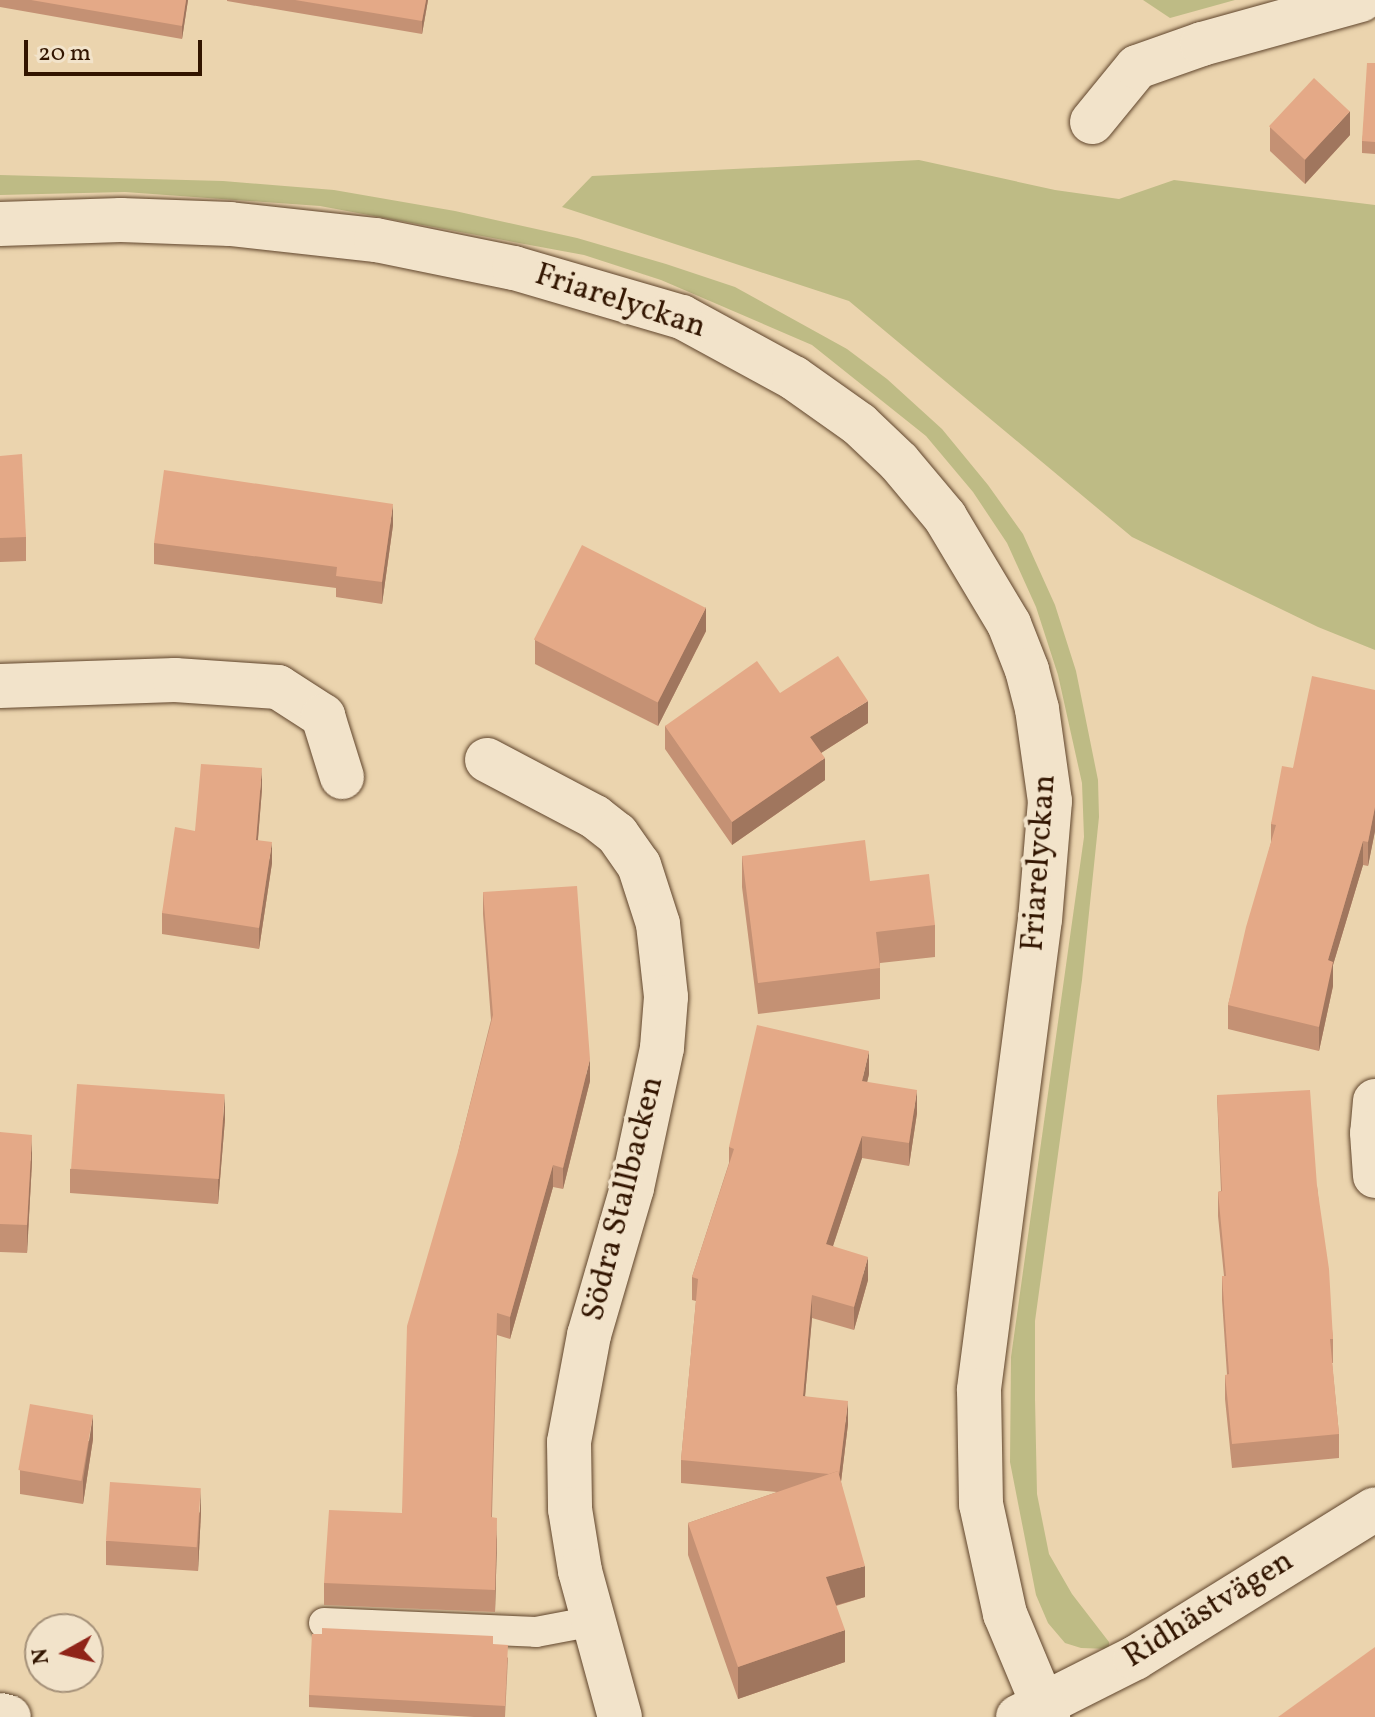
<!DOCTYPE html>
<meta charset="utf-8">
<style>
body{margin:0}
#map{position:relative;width:1375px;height:1717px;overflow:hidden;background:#ebd4ae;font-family:Vollkorn,serif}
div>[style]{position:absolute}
.green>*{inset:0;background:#bebb85}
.roads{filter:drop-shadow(0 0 2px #60452c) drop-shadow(0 0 2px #60452c)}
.service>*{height:30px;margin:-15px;padding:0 15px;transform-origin:15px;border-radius:15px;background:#f2e3ca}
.minor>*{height:44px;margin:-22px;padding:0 22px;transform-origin:22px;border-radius:22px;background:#f2e3ca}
.tertiary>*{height:44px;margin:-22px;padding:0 22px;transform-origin:22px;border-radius:22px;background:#f2e3ca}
.wall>*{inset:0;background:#c49174}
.shaded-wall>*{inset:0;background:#a0765e}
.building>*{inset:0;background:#e4a987;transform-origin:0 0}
span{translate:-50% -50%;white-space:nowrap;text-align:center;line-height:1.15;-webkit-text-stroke:8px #f2e3ca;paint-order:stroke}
.street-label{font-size:32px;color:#321500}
.north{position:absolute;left:24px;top:1613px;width:80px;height:80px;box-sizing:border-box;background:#f2e3ca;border:2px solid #a59179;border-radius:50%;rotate:262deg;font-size:22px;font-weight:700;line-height:32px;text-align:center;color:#321500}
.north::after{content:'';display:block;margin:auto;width:28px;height:36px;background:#8f2418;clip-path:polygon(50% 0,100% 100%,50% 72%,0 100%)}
.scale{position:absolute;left:24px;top:40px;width:178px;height:36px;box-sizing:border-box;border:4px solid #321500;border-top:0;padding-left:10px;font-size:24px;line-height:28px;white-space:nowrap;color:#321500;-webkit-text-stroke:6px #f2e3ca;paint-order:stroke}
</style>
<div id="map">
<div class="green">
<div style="clip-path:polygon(1143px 0,1235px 0,1170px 18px)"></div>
<div style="clip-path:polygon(919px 160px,1055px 190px,1119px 199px,1174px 180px,1375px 205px,1375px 650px,1318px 627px,1132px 537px,849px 301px,562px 207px,592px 176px)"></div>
<div style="clip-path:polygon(0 175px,223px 181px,334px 190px,455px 211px,577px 238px,666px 264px,735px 287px,847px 349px,887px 379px,942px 429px,988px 485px,1023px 534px,1055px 605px,1076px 671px,1098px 780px,1099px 817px,1082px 980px,1035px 1321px,1035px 1399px,1037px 1494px,1049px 1554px,1072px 1594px,1109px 1642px,1109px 1649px,1081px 1648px,1065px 1643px,1048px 1623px,1036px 1595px,1010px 1462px,1011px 1357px,1084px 837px,1082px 783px,1058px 675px,1036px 607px,1007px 543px,973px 492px,926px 436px,812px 345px,661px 280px,584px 255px,320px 206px,125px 192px,0 195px)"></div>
</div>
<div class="roads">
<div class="service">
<div style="left:324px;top:1623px;width:212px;rotate:2.4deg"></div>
<div style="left:536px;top:1632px;width:59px;rotate:-10.7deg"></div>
</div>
<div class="minor">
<div style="left:1092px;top:122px;width:71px;rotate:-50.7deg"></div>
<div style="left:1137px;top:67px;width:69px;rotate:-19.5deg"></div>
<div style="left:1202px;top:44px;width:165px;rotate:-15.5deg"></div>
<div style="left:0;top:686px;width:175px;rotate:-2deg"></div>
<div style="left:175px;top:680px;width:103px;rotate:3.9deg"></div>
<div style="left:278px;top:687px;width:54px;rotate:32.8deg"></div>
<div style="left:323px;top:716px;width:64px;rotate:72.7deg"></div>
<div style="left:487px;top:760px;width:122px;rotate:27.8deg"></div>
<div style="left:595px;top:817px;width:28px;rotate:38deg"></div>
<div style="left:617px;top:834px;width:38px;rotate:55deg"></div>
<div style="left:639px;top:865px;width:62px;rotate:72.1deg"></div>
<div style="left:658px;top:924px;width:73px;rotate:83.7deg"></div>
<div style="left:666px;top:997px;width:51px;rotate:94.5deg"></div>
<div style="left:662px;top:1048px;width:143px;rotate:102.1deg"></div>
<div style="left:632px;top:1188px;width:153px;rotate:106.3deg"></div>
<div style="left:589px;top:1335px;width:109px;rotate:100.6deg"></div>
<div style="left:569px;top:1442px;width:67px;rotate:89.1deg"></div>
<div style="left:570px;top:1509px;width:63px;rotate:80.8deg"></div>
<div style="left:580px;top:1571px;width:151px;rotate:74.7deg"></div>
<div style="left:1375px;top:1101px;width:32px;rotate:95deg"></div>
<div style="left:1372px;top:1133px;width:43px;rotate:86deg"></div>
<div style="left:0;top:1715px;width:9px;rotate:13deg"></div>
<div style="left:1018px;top:1717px;width:131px;rotate:-26.8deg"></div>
<div style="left:1135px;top:1658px;width:282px;rotate:-31.8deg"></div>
</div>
<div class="tertiary">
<div style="left:0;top:224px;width:121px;rotate:-1.9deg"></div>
<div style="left:121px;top:220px;width:109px;rotate:2.1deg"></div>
<div style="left:230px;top:224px;width:147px;rotate:6.3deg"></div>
<div style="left:376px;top:240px;width:141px;rotate:11.5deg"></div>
<div style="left:514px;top:268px;width:175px;rotate:16.3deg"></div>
<div style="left:682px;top:317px;width:128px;rotate:28.6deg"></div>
<div style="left:794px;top:378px;width:80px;rotate:35.3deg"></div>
<div style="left:859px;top:424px;width:55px;rotate:43.5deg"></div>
<div style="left:899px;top:462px;width:72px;rotate:50.1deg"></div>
<div style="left:945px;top:517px;width:125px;rotate:59.1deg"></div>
<div style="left:1009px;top:624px;width:49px;rotate:68.6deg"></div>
<div style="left:1027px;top:670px;width:40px;rotate:75.6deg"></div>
<div style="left:1037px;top:709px;width:93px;rotate:82deg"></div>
<div style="left:1050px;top:801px;width:118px;rotate:94.8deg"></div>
<div style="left:1040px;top:919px;width:475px;rotate:97.4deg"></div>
<div style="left:979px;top:1390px;width:114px;rotate:89deg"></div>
<div style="left:981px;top:1504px;width:113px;rotate:77.7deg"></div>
<div style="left:1005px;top:1614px;width:112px;rotate:67.3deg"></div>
</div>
</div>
<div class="wall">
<div style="clip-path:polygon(0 0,188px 0,182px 39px,0 7px)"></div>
<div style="clip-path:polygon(227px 0,428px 0,422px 34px,227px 1px)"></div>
<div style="clip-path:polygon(1375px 63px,1375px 154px,1362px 153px,1362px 141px)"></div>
<div style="clip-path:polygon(1270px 127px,1350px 135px,1305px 184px,1270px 151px)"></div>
<div style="clip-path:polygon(0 456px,26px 537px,26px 561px,0 562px)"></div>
<div style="clip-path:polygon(393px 525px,382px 604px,336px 597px,336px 588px,154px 564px,154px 543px)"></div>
<div style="clip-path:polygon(706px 631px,658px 726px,535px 664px,535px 640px)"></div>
<div style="clip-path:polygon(1375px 690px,1375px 831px,1368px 866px,1363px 865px,1333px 965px,1333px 986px,1319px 1051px,1228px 1029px,1228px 1005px,1271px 843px,1271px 824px,1293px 768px)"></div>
<div style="clip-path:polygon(780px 693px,868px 723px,821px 753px,825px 780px,732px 845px,665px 749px,665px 726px)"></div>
<div style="clip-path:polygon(262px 789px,258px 840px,272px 863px,259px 949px,162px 934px,162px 913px,195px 831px)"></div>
<div style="clip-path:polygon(742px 856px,870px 881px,935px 925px,935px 957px,880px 963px,880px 999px,758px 1014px,742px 887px)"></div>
<div style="clip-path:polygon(483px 892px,590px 1081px,563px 1189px,553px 1187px,510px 1339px,497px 1335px,492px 1517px,497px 1539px,495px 1612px,324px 1605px,324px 1583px,402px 1513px,459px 1148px,491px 1020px,483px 914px)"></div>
<div style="clip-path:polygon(869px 1074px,867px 1082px,917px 1113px,909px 1166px,862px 1158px,833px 1246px,868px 1280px,854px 1330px,812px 1318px,805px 1396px,848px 1424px,841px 1482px,865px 1597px,836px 1606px,845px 1662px,738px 1699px,688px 1555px,688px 1523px,777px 1492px,681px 1483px,681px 1460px,696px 1301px,692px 1300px,692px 1277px,729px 1163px,729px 1147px)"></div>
<div style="clip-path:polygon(1217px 1095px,1317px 1186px,1333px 1339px,1333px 1363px,1332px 1363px,1339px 1434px,1339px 1458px,1232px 1468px,1225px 1399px,1225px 1375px,1227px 1375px,1222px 1300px,1222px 1276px,1224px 1276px,1218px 1216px,1218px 1192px,1221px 1191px)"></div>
<div style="clip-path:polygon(225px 1119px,218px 1204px,70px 1193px,70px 1169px)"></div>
<div style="clip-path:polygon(0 1132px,32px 1162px,27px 1253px,0 1252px)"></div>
<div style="clip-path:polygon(93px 1439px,83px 1504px,20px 1494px,20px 1470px)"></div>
<div style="clip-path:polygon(201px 1512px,198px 1571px,106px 1565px,106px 1541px)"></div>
<div style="clip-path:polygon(493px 1644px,508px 1658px,505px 1717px,474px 1717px,309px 1707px,309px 1695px)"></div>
</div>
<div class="shaded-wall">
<div style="clip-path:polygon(186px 0,188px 0,182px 39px,182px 26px)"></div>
<div style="clip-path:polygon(426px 0,428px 0,422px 34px,422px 21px)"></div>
<div style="clip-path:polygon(1350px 111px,1350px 135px,1305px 184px,1305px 160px)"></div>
<div style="clip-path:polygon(393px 504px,393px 525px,382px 604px,382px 582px)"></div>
<div style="clip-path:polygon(706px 607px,706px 631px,658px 726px,658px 702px)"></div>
<div style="clip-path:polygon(868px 701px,868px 723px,810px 760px,810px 737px)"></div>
<div style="clip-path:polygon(825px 758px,825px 780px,732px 845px,732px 822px)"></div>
<div style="clip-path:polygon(262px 768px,262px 789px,256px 861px,256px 840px)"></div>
<div style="clip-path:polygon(1375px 807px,1375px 831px,1368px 866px,1368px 842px)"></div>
<div style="clip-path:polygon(1363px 841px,1363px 865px,1333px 965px,1333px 986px,1319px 1051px,1319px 1027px,1328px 960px)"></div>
<div style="clip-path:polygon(272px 842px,272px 863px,259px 949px,259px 928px)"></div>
<div style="clip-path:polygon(869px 1051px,869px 1074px,862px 1104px,862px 1081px)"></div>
<div style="clip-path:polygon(590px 1059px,590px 1081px,563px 1189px,563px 1168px)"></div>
<div style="clip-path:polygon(917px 1090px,917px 1113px,909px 1166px,909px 1143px)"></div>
<div style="clip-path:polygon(225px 1095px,225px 1119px,218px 1204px,218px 1180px)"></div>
<div style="clip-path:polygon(32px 1135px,32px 1162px,27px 1253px,27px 1225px)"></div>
<div style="clip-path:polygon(862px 1136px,862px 1158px,826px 1267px,826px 1244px)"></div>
<div style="clip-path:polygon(553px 1165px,553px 1187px,510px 1339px,510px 1317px)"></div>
<div style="clip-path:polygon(868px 1257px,868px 1280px,854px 1330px,854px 1307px)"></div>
<div style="clip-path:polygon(812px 1295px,812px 1318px,803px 1419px,803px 1396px)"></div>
<div style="clip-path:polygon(848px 1401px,848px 1424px,839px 1498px,839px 1475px)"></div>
<div style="clip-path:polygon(93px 1415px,93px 1439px,83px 1504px,83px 1480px)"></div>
<div style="clip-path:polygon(201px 1488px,201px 1512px,198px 1571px,198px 1547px)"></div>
<div style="clip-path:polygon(497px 1518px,497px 1539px,495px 1612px,495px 1590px)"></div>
<div style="clip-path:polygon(865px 1566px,865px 1597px,826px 1608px,826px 1577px)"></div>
<div style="clip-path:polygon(845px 1630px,845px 1662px,738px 1699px,738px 1667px)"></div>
</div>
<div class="building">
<div style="clip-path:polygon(31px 0,186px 0,182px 26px)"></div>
<div style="clip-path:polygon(295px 0,426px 0,422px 21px)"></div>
<div style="clip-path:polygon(1367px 63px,1375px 63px,1375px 142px,1362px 141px)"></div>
<div style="left:1314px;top:78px;width:49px;height:66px;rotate:43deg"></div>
<div style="clip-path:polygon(22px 454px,26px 537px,0 538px,0 456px)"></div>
<div style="clip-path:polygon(164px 470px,393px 504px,382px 582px,336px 576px,337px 567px,154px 543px)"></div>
<div style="left:582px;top:545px;width:139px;height:106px;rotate:27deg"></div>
<div style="clip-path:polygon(838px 656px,868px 701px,810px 737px,825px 758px,732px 822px,665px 726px,757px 661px,780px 693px)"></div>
<div style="clip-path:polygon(1312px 676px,1375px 690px,1375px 807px,1368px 842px,1363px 841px,1328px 960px,1333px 962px,1319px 1027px,1228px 1005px,1246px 927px,1276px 825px,1271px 824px,1282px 766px,1293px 768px)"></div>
<div style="clip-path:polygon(201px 764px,262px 768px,256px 840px,272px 842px,259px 928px,162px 913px,175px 827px,195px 831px)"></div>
<div style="clip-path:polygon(865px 840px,870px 881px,929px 874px,935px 925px,876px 932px,880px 968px,758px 983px,742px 856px)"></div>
<div style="clip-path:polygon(577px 886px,590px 1059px,563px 1168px,553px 1165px,510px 1317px,497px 1313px,491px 1517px,497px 1518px,495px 1590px,324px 1583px,329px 1510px,402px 1513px,407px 1326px,459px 1148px,493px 1015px,483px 892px)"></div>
<div style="clip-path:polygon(757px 1025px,869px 1051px,862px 1081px,917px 1090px,909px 1143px,862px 1136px,826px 1244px,868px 1257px,854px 1307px,812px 1295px,803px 1396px,848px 1401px,839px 1475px,838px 1471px,829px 1474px,681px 1460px,698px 1279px,692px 1277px,734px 1149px,729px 1147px)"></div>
<div style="left:77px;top:1084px;width:148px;height:85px;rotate:4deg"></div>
<div style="clip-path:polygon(1310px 1090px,1317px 1186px,1329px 1269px,1333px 1339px,1330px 1339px,1339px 1434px,1232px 1444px,1225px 1375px,1229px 1374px,1222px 1276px,1226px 1276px,1218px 1192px,1222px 1191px,1217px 1095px)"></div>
<div style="clip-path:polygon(0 1132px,32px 1135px,27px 1225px,0 1224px)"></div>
<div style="left:30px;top:1404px;width:64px;height:67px;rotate:10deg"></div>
<div style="clip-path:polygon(838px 1471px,865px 1566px,826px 1577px,845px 1630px,738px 1667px,688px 1523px)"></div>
<div style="left:110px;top:1482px;width:91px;height:59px;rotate:4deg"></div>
<div style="clip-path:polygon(322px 1628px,493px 1636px,493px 1644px,508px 1645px,505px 1706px,309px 1695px,312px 1634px,322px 1634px)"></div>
<div style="clip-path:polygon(1375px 1647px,1375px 1717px,1278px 1717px)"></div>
</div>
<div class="street-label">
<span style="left:620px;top:302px;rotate:18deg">Friarelyckan</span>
<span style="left:1040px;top:863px;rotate:-86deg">Friarelyckan</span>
<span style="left:624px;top:1199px;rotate:-76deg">Södra Stallbacken</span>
<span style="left:1209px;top:1610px;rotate:-32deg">Ridhästvägen</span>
</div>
<div class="north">N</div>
<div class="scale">20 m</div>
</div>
